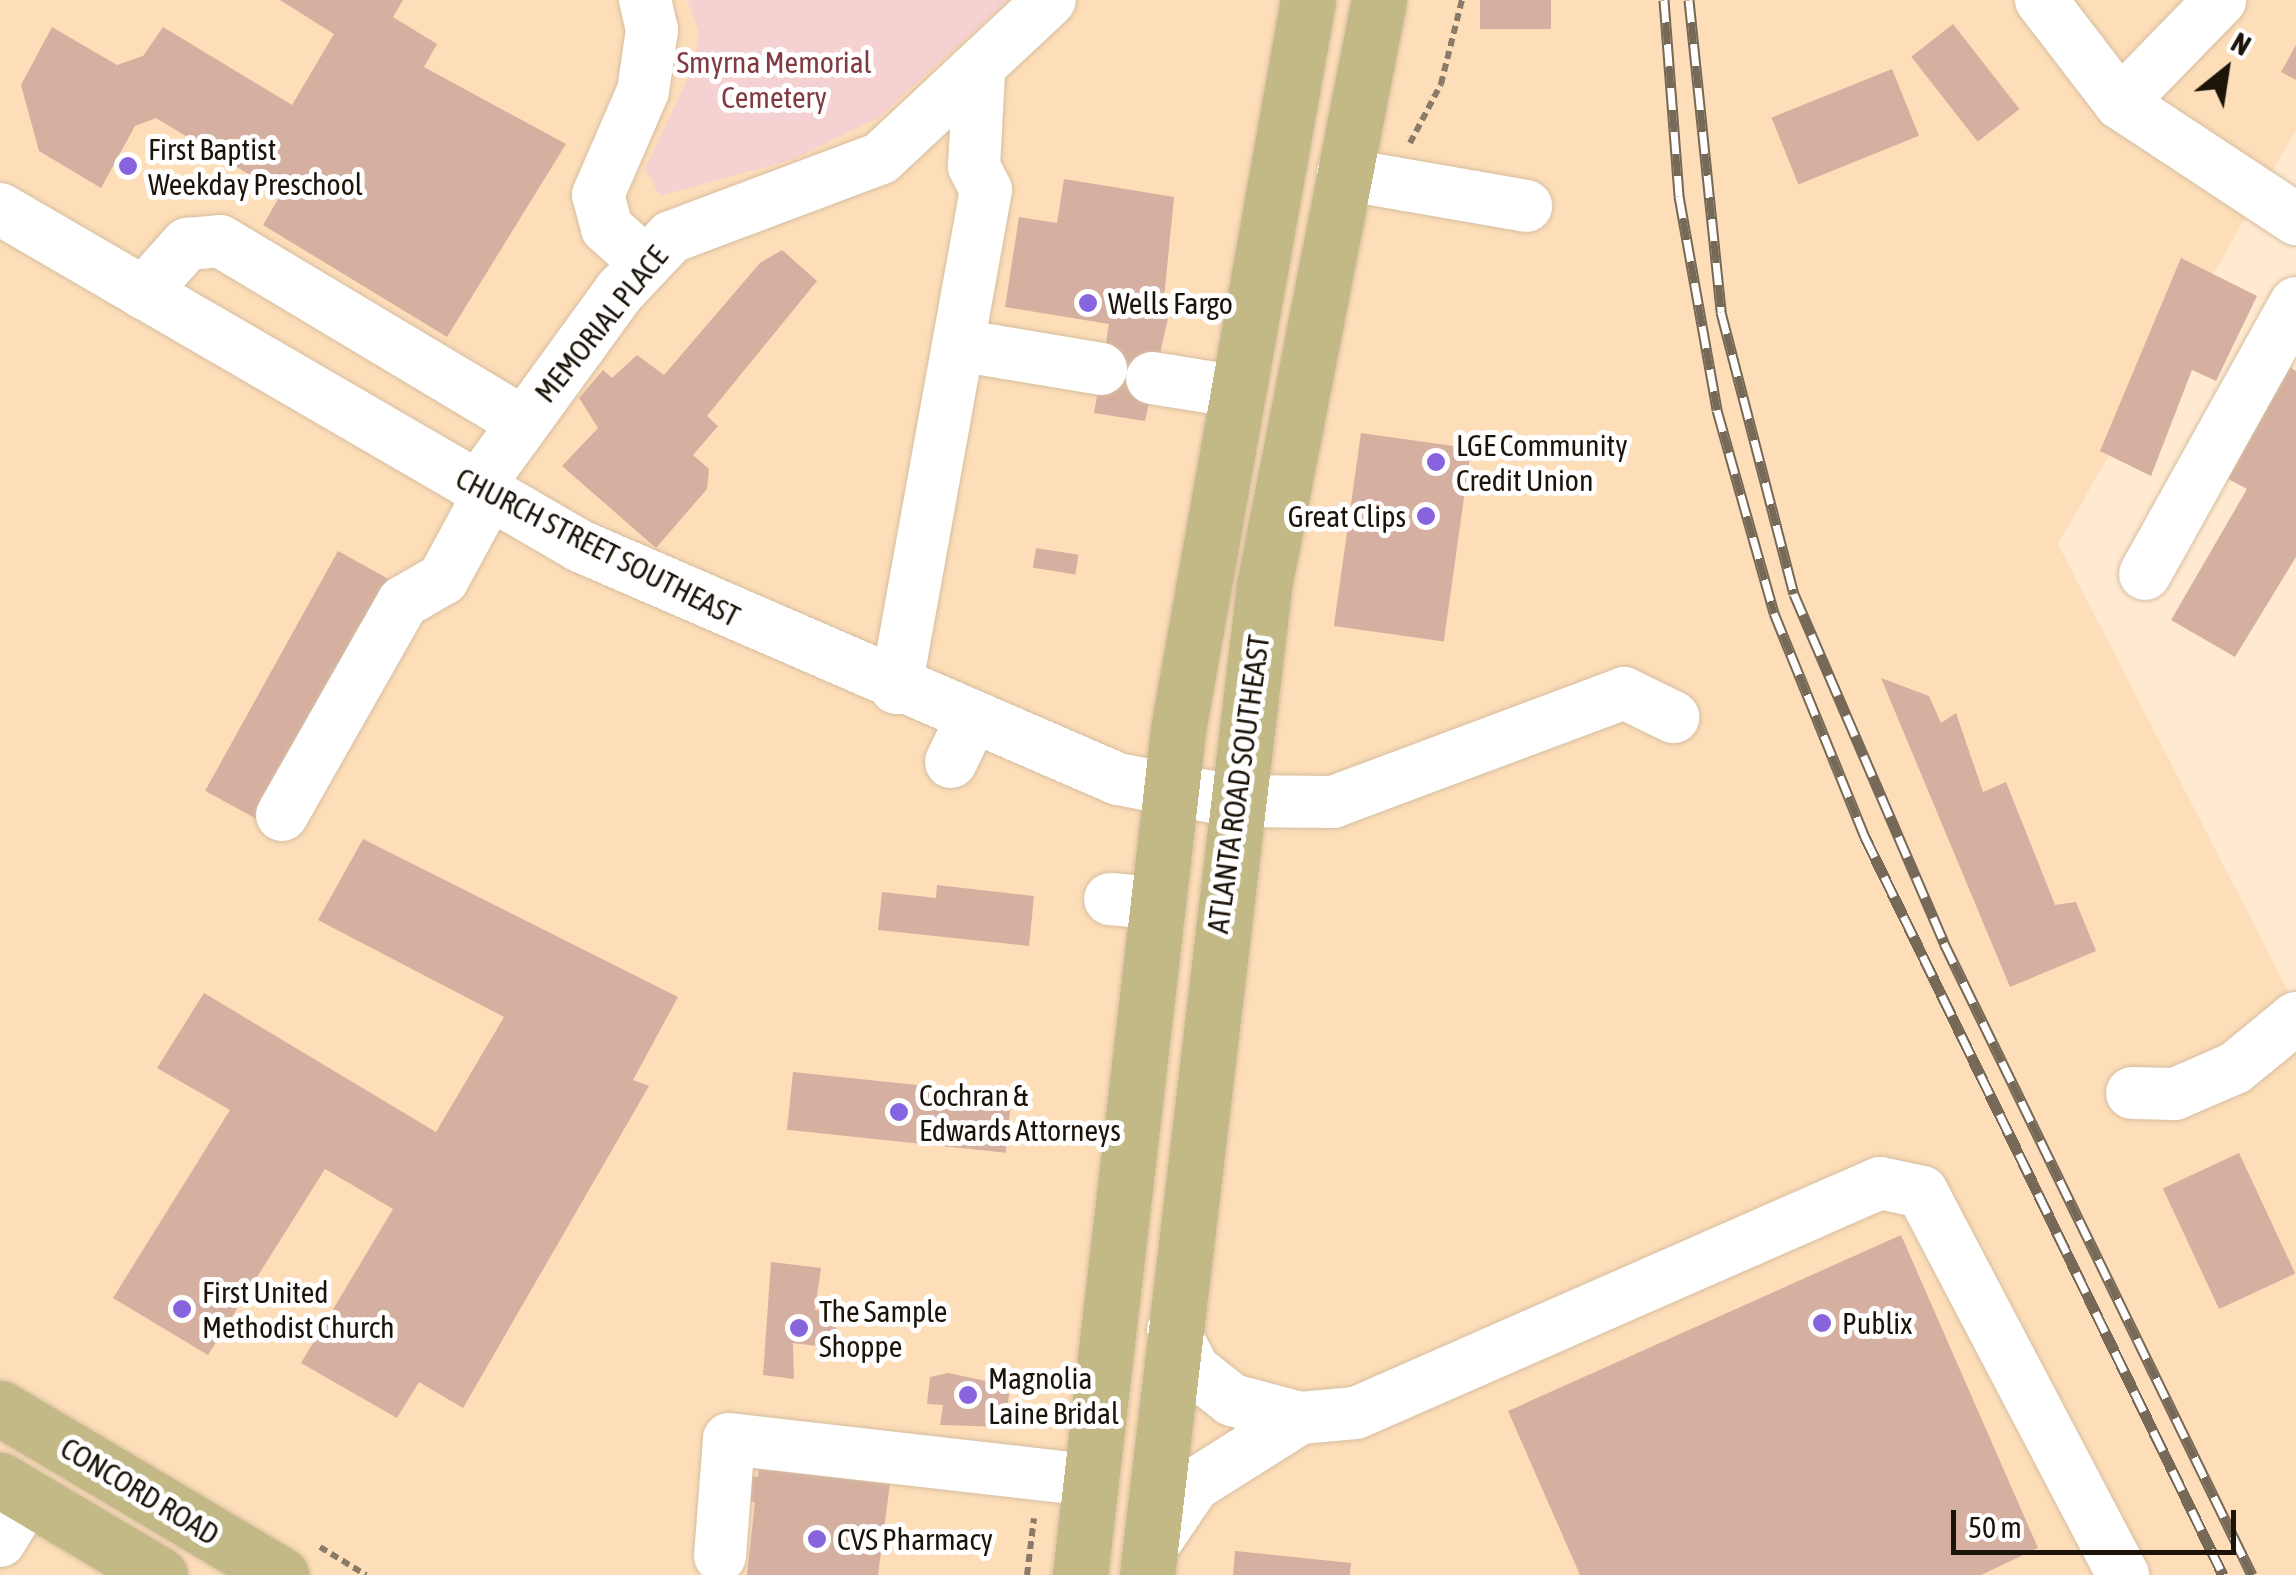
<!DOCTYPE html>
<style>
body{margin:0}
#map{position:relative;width:2296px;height:1575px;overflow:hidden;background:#ffead1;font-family:"Asap Condensed",sans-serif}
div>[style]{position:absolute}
.built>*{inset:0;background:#fddeb9}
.green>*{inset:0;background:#f6d1d2}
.building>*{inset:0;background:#d5afa0;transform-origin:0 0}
.path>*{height:6px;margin-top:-3px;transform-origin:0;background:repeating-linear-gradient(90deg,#8a7b69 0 8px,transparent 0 13px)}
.roads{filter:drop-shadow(0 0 2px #d6bd9f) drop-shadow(0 0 2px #d6bd9f)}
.minor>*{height:52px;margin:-26px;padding:0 26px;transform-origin:26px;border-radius:26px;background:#fff}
.major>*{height:55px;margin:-27.5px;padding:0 27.5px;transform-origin:27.5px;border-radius:27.5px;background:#c3b986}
.rail>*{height:11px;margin-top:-5.5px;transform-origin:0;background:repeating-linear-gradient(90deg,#fff 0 22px,#766958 0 44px);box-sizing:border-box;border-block:2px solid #766958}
.dots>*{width:28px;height:28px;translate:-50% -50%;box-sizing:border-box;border:5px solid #fff;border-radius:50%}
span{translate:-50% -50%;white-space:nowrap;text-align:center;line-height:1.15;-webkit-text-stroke:10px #fff;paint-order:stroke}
.park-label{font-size:30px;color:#813a40}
.poi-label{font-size:30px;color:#1d1409}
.left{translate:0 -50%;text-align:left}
.right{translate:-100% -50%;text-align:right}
.street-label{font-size:30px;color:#1d1409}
.north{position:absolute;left:2176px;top:20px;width:100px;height:100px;-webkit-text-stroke:8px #fff;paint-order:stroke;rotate:30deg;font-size:28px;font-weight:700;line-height:40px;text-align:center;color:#1d1409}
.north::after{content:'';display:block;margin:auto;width:35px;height:45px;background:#1d1409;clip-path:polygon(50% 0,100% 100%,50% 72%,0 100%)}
.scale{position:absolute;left:1951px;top:1510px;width:285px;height:45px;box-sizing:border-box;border:5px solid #1d1409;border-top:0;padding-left:12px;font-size:30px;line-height:35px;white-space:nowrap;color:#1d1409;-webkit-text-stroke:8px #fff;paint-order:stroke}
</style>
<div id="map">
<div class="built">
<div style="clip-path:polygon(0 0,2296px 0,2296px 130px,2058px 544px,2296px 1006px,2296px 1575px,0 1575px)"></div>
</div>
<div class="green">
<div style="clip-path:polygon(687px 0,1008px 0,878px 118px,794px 159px,660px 196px,645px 169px,693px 67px,699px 32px)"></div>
</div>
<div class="building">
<div style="clip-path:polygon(280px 0,403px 0,393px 17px,437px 44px,424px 67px,566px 144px,447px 337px,263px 225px,281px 194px,156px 118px,135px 126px,101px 188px,39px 151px,21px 85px,52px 27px,117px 65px,143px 56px,163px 27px,292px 105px,334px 34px)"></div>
<div style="left:1480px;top:0;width:71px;height:29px"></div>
<div style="left:1953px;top:24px;width:108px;height:53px;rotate:52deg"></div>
<div style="clip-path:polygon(2296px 45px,2296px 80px,2281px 72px)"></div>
<div style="left:1892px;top:69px;width:72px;height:130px;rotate:68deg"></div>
<div style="clip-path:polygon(1064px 179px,1174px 197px,1164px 298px,1172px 300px,1145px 421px,1094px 413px,1109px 324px,1005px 307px,1019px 217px,1057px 223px)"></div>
<div style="clip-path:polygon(782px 250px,817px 281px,707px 416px,718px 426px,693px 455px,709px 469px,707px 489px,656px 548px,562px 466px,598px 428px,579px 398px,603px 370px,612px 378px,637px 355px,664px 375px,760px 263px)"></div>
<div style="clip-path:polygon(2181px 258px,2257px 296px,2216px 381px,2192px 370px,2151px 476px,2100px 451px)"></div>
<div style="clip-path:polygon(2287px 365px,2296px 371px,2296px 557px,2235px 657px,2171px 620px,2247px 489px,2221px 475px)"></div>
<div style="left:1361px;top:433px;width:111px;height:195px;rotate:8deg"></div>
<div style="left:1036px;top:548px;width:43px;height:20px;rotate:9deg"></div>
<div style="left:338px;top:551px;width:63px;height:274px;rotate:29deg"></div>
<div style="clip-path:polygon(1881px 678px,1929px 696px,1941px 723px,1956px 713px,1983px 792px,2006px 782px,2055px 905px,2076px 902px,2096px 951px,2010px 987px)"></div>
<div style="clip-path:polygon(363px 839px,678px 997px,633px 1080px,649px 1086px,463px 1408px,419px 1382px,397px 1418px,301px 1363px,393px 1209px,325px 1169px,208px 1355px,113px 1298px,230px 1110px,157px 1068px,204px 993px,436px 1132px,504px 1017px,318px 920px)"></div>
<div style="clip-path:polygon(937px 885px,1034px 896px,1029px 946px,878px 930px,882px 892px,936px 898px)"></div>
<div style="left:793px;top:1072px;width:220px;height:58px;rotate:6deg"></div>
<div style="left:2239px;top:1153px;width:133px;height:84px;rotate:65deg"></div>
<div style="clip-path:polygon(1901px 1235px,2038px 1548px,1981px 1575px,1580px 1575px,1508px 1411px)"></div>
<div style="clip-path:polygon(771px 1262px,821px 1268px,815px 1310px,838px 1313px,833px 1348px,793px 1343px,794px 1379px,763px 1375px)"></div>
<div style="clip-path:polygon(948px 1373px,1010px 1386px,1005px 1427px,940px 1425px,943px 1405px,927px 1404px,930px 1377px)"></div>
<div style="clip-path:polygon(759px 1469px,890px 1484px,878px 1575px,747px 1575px,755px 1502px,727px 1500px,730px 1474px,758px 1477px)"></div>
<div style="clip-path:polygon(1235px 1551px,1351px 1563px,1350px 1575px,1233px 1575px)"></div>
</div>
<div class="path">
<div style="left:1410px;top:143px;width:67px;rotate:-62.3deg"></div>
<div style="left:1441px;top:84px;width:87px;rotate:-76deg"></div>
<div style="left:320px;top:1547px;width:54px;rotate:31.3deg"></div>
<div style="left:1027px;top:1575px;width:57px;rotate:-83deg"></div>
</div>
<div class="roads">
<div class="minor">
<div style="left:2041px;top:0;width:130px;rotate:52.5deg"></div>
<div style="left:2120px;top:103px;width:211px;rotate:33.4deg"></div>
<div style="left:2120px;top:103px;width:144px;rotate:-45.8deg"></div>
<div style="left:1343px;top:174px;width:186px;rotate:9.9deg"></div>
<div style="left:0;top:209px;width:671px;rotate:30.16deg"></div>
<div style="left:580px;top:546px;width:586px;rotate:23.42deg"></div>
<div style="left:1118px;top:779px;width:117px;rotate:10.8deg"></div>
<div style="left:1233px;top:801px;width:100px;rotate:0.6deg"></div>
<div style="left:1333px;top:802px;width:311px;rotate:-20.5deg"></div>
<div style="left:1624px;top:693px;width:55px;rotate:26.1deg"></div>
<div style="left:644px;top:261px;width:50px;rotate:-138.3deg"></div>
<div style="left:607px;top:228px;width:34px;rotate:-105deg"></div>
<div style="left:598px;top:195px;width:113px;rotate:-66.6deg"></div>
<div style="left:643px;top:91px;width:62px;rotate:-81.6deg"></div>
<div style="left:652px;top:30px;width:31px;rotate:-103deg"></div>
<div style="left:143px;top:293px;width:66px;rotate:-48.1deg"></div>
<div style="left:187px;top:244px;width:33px;rotate:-5deg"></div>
<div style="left:220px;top:241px;width:352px;rotate:30.9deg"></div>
<div style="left:958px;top:345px;width:145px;rotate:9.5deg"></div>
<div style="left:1152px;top:378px;width:82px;rotate:9.1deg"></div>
<div style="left:476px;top:489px;width:245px;rotate:-54deg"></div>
<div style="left:620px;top:291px;width:74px;rotate:-46.6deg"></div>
<div style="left:671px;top:237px;width:224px;rotate:-20.6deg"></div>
<div style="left:881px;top:158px;width:231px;rotate:-43.1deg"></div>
<div style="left:2145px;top:574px;width:310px;rotate:-60.9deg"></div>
<div style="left:896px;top:688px;width:506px;rotate:-79.76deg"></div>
<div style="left:986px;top:190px;width:27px;rotate:-117deg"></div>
<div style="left:974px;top:166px;width:93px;rotate:-86.9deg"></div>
<div style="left:951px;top:762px;width:49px;rotate:-64.5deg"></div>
<div style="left:282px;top:815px;width:245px;rotate:-60.4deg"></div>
<div style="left:403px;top:602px;width:46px;rotate:-29.9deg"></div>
<div style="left:443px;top:579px;width:94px;rotate:-61.5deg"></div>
<div style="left:1110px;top:899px;width:46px;rotate:5deg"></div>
<div style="left:2132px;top:1093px;width:43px;rotate:1.3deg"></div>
<div style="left:2175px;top:1094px;width:65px;rotate:-23.4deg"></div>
<div style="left:2235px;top:1068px;width:79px;rotate:-39.3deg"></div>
<div style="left:1173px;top:1330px;width:45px;rotate:62.3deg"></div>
<div style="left:1194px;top:1370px;width:48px;rotate:38.3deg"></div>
<div style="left:1232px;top:1400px;width:70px;rotate:14.8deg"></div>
<div style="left:1300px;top:1418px;width:56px;rotate:-5.1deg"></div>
<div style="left:1356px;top:1413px;width:572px;rotate:-23.7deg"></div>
<div style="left:1880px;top:1183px;width:43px;rotate:12.1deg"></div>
<div style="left:1922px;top:1192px;width:433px;rotate:62.3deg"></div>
<div style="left:0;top:1541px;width:52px;rotate:-58.5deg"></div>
<div style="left:1149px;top:1551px;width:80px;rotate:-55.7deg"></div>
<div style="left:1194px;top:1485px;width:125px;rotate:-32.3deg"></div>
<div style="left:720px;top:1556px;width:117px;rotate:-85.6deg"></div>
<div style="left:729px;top:1439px;width:363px;rotate:6.5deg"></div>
</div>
<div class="major">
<div style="left:0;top:1408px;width:327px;rotate:30.7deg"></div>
<div style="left:0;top:1480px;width:186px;rotate:30.7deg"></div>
<div style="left:1080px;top:1575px;width:851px;rotate:-83.38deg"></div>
<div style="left:1178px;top:730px;width:741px;rotate:-79.9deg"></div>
<div style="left:1147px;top:1575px;width:996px;rotate:-83.25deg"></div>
<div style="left:1264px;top:586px;width:597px;rotate:-78.9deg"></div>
</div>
</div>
<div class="rail">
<div style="left:1664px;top:0;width:197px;rotate:85.6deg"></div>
<div style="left:1679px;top:196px;width:217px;rotate:79.9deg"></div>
<div style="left:1717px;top:410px;width:211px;rotate:74.3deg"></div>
<div style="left:1774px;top:613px;width:242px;rotate:67.9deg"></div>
<div style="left:1865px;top:837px;width:820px;rotate:64.12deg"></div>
<div style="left:1689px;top:0;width:314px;rotate:84.1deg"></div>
<div style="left:1721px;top:312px;width:291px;rotate:75.5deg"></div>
<div style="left:1794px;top:594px;width:380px;rotate:66.7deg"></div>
<div style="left:1944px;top:943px;width:703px;rotate:64.02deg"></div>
</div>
<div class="dots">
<div style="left:128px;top:166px;background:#8863de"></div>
<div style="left:1088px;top:303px;background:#8863de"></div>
<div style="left:1436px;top:462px;background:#8863de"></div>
<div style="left:1426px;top:516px;background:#8863de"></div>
<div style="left:899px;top:1112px;background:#8863de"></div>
<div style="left:182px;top:1309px;background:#8863de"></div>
<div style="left:1822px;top:1323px;background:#8863de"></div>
<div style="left:799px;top:1328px;background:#8863de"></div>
<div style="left:968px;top:1395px;background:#8863de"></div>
<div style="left:817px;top:1539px;background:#8863de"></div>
</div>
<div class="park-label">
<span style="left:774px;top:79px">Smyrna Memorial<br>Cemetery</span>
</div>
<div class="poi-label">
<span class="left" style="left:148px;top:166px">First Baptist<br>Weekday Preschool</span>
<span class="left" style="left:1108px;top:303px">Wells Fargo</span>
<span class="left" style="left:1456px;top:462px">LGE Community<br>Credit Union</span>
<span class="right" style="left:1406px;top:516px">Great Clips</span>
<span class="left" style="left:919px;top:1112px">Cochran &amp;<br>Edwards Attorneys</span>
<span class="left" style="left:202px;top:1309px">First United<br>Methodist Church</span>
<span class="left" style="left:819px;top:1328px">The Sample<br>Shoppe</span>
<span class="left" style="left:1842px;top:1323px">Publix</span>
<span class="left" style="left:988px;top:1395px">Magnolia<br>Laine Bridal</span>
<span class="left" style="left:837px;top:1539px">CVS Pharmacy</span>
</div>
<div class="street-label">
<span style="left:601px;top:324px;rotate:-51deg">MEMORIAL PLACE</span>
<span style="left:598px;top:547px;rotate:27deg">CHURCH STREET SOUTHEAST</span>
<span style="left:1238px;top:784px;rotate:-82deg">ATLANTA ROAD SOUTHEAST</span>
<span style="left:140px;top:1491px;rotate:31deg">CONCORD ROAD</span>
</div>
<div class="north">N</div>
<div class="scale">50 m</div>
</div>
